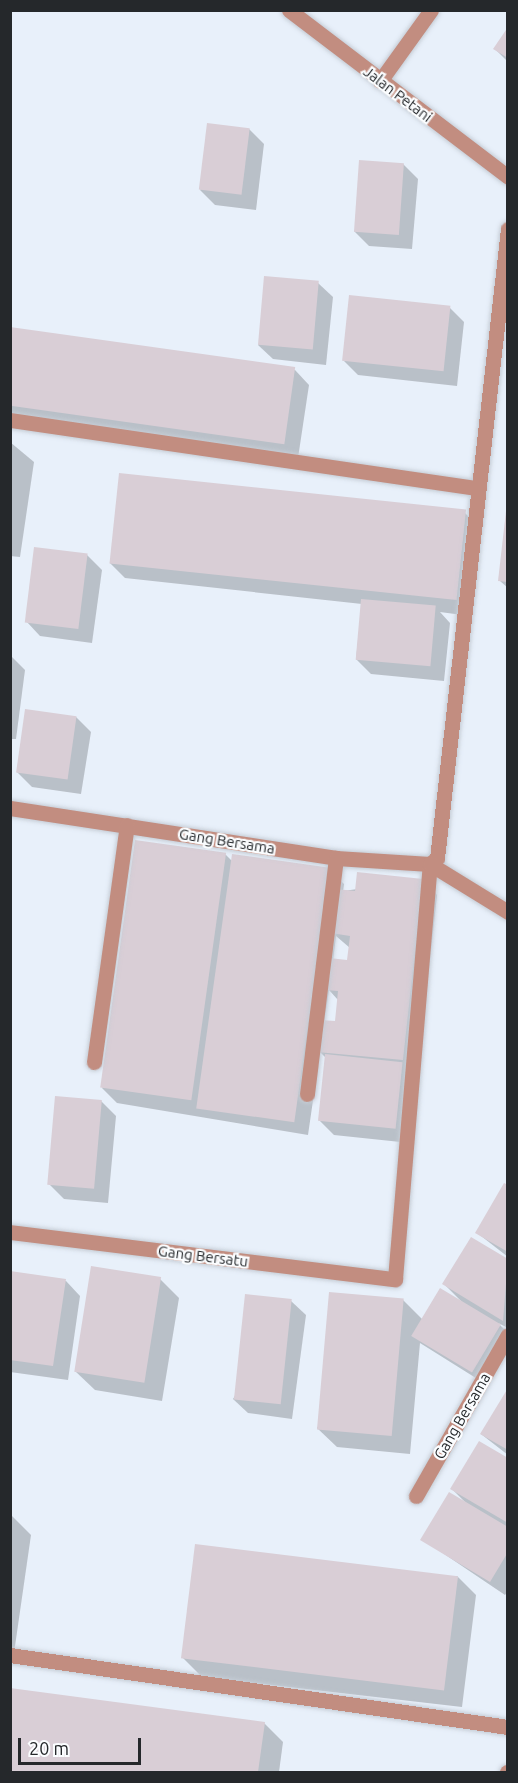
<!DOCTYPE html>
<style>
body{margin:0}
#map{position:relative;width:518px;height:1783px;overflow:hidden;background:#e8f0fa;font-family:Ubuntu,sans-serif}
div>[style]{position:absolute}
.shadow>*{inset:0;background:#0003}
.building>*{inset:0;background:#d9ced6;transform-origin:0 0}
.roads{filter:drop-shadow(0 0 2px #c5ccd5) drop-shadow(0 0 2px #c5ccd5)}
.street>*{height:15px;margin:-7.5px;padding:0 7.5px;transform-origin:7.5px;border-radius:7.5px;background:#c28d80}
span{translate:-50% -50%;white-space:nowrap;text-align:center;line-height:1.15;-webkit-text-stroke:4.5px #fbfdff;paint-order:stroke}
.street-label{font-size:15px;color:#25282b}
.frame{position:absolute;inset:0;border:12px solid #25282b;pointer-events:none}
.scale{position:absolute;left:18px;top:1738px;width:123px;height:27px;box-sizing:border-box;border:3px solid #25282b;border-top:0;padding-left:8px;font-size:18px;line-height:21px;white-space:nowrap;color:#25282b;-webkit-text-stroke:4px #fbfdff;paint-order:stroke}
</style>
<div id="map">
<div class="shadow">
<div style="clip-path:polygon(508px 29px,508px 62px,495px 49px)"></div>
<div style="clip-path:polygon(249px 129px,264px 144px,256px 210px,215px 205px,200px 190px)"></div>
<div style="clip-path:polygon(403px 164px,418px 179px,412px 249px,369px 246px,354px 231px)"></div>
<div style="clip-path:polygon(318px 283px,333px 297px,326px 365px,273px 359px,258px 345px)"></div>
<div style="clip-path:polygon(449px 307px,464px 322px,457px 386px,358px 375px,343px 360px)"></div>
<div style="clip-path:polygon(10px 329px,295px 370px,309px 385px,298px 458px,10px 417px)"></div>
<div style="clip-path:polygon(10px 442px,34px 462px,20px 557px,10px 556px)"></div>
<div style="clip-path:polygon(508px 510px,508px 588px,500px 581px)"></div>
<div style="clip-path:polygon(465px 513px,480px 528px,470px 616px,440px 612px,450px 623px,444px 681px,371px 674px,356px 659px,362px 604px,125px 578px,110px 563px)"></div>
<div style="clip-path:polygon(87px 555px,102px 570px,92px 643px,40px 636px,26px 621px)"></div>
<div style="clip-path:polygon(10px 655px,25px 670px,16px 739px,10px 739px)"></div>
<div style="clip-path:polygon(76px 717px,91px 732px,81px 794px,32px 787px,17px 772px)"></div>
<div style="clip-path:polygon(evenodd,225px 854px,233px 862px,329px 869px,344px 884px,343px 891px,423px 880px,437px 895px,410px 1143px,334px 1135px,319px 1120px,326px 1058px,320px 1052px,308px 1135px,117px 1103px,102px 1088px,225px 854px,336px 936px,350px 948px,349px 961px,333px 960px,336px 936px,225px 854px,329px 990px,338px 1000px,336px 1023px,324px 1022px,329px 990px)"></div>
<div style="clip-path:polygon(101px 1101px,116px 1116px,108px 1203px,64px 1199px,49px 1184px)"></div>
<div style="clip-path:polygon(508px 1187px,508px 1257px,476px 1232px)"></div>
<div style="clip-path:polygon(508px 1261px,508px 1328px,498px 1323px,508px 1333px,508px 1352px,487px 1385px,420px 1343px,410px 1454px,337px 1447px,317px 1428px,403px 1300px,423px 1320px,461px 1301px,444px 1284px)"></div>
<div style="clip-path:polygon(10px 1273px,66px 1281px,80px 1296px,68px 1380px,10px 1372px)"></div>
<div style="clip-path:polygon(160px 1279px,179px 1298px,162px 1401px,95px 1390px,75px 1371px)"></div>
<div style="clip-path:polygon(291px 1301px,306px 1315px,292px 1419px,248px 1413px,233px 1399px)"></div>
<div style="clip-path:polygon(508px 1390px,508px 1455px,481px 1434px)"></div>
<div style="clip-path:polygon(508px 1460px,508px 1591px,505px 1595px,422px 1539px,466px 1503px,452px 1489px)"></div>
<div style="clip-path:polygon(12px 1516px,31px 1535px,14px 1653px,10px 1653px)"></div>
<div style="clip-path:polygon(457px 1576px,476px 1595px,462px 1707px,202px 1677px,183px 1658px)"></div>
<div style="clip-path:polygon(10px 1690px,264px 1723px,283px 1742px,279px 1772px,10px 1772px)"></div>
</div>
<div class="building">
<div style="clip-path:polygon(508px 27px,508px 58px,493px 49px)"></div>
<div style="left:207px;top:123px;width:43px;height:67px;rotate:7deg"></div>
<div style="left:359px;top:160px;width:45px;height:72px;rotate:4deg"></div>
<div style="left:264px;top:276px;width:55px;height:69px;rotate:5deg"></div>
<div style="left:349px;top:295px;width:102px;height:66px;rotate:6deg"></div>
<div style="left:10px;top:327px;width:288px;height:78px;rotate:8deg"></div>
<div style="left:119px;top:473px;width:349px;height:91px;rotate:6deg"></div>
<div style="clip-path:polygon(506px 511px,508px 511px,508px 582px,498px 581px)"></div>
<div style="left:34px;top:547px;width:54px;height:76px;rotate:7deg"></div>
<div style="left:361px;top:599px;width:75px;height:61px;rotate:5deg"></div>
<div style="left:25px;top:709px;width:52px;height:64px;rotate:8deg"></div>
<div style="left:135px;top:840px;width:92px;height:250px;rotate:8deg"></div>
<div style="left:232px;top:854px;width:99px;height:257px;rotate:8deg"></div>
<div style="clip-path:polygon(357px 872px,423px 879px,403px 1060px,317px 1052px,320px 1020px,335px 1021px,338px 991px,326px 990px,329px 958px,347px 960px,350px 936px,331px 933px,336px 889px,355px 891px)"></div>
<div style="left:325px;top:1054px;width:78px;height:67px;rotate:6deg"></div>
<div style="left:55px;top:1096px;width:47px;height:89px;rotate:5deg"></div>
<div style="clip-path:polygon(504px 1183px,508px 1185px,508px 1252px,475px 1233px)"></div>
<div style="clip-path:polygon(471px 1237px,508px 1259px,503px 1321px,442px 1284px)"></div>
<div style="left:91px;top:1266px;width:71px;height:107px;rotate:9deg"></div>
<div style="clip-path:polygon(10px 1271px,66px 1279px,53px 1366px,10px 1360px)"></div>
<div style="left:440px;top:1288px;width:71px;height:56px;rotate:31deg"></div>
<div style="left:329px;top:1292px;width:75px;height:138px;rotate:5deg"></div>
<div style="left:245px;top:1294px;width:47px;height:106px;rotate:6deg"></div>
<div style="clip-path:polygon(508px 1388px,508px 1450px,480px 1434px)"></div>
<div style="clip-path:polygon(479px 1441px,508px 1458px,508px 1523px,450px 1489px)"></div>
<div style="clip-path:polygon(449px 1492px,508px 1527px,508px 1552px,490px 1582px,420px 1540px)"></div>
<div style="left:195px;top:1544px;width:265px;height:115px;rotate:7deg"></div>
<div style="clip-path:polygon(10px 1688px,265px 1722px,258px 1772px,10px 1772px)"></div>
</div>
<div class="roads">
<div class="street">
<div style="left:289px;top:10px;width:275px;rotate:37.3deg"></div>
<div style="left:380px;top:81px;width:87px;rotate:-54.3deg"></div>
<div style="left:10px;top:420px;width:473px;rotate:8.3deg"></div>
<div style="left:10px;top:808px;width:330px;rotate:8.7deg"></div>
<div style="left:336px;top:858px;width:94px;rotate:3.7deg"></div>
<div style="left:430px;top:864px;width:9px;rotate:-41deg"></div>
<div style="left:437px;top:858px;width:633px;rotate:-83.56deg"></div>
<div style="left:94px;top:1062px;width:239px;rotate:-82.1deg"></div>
<div style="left:307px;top:1094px;width:238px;rotate:-83deg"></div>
<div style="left:10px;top:1232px;width:388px;rotate:7deg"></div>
<div style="left:395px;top:1279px;width:416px;rotate:-85.2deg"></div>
<div style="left:430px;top:864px;width:92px;rotate:31.6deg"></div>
<div style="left:416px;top:1496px;width:185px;rotate:-60.3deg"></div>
<div style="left:10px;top:1655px;width:503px;rotate:8.23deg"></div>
<div style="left:507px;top:1772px;width:1px"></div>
</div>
</div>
<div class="street-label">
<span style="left:398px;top:94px;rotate:37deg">Jalan Petani</span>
<span style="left:227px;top:841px;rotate:9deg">Gang Bersama</span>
<span style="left:203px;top:1256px;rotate:7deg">Gang Bersatu</span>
<span style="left:462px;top:1416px;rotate:-60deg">Gang Bersama</span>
</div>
<div class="frame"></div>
<div class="scale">20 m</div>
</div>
